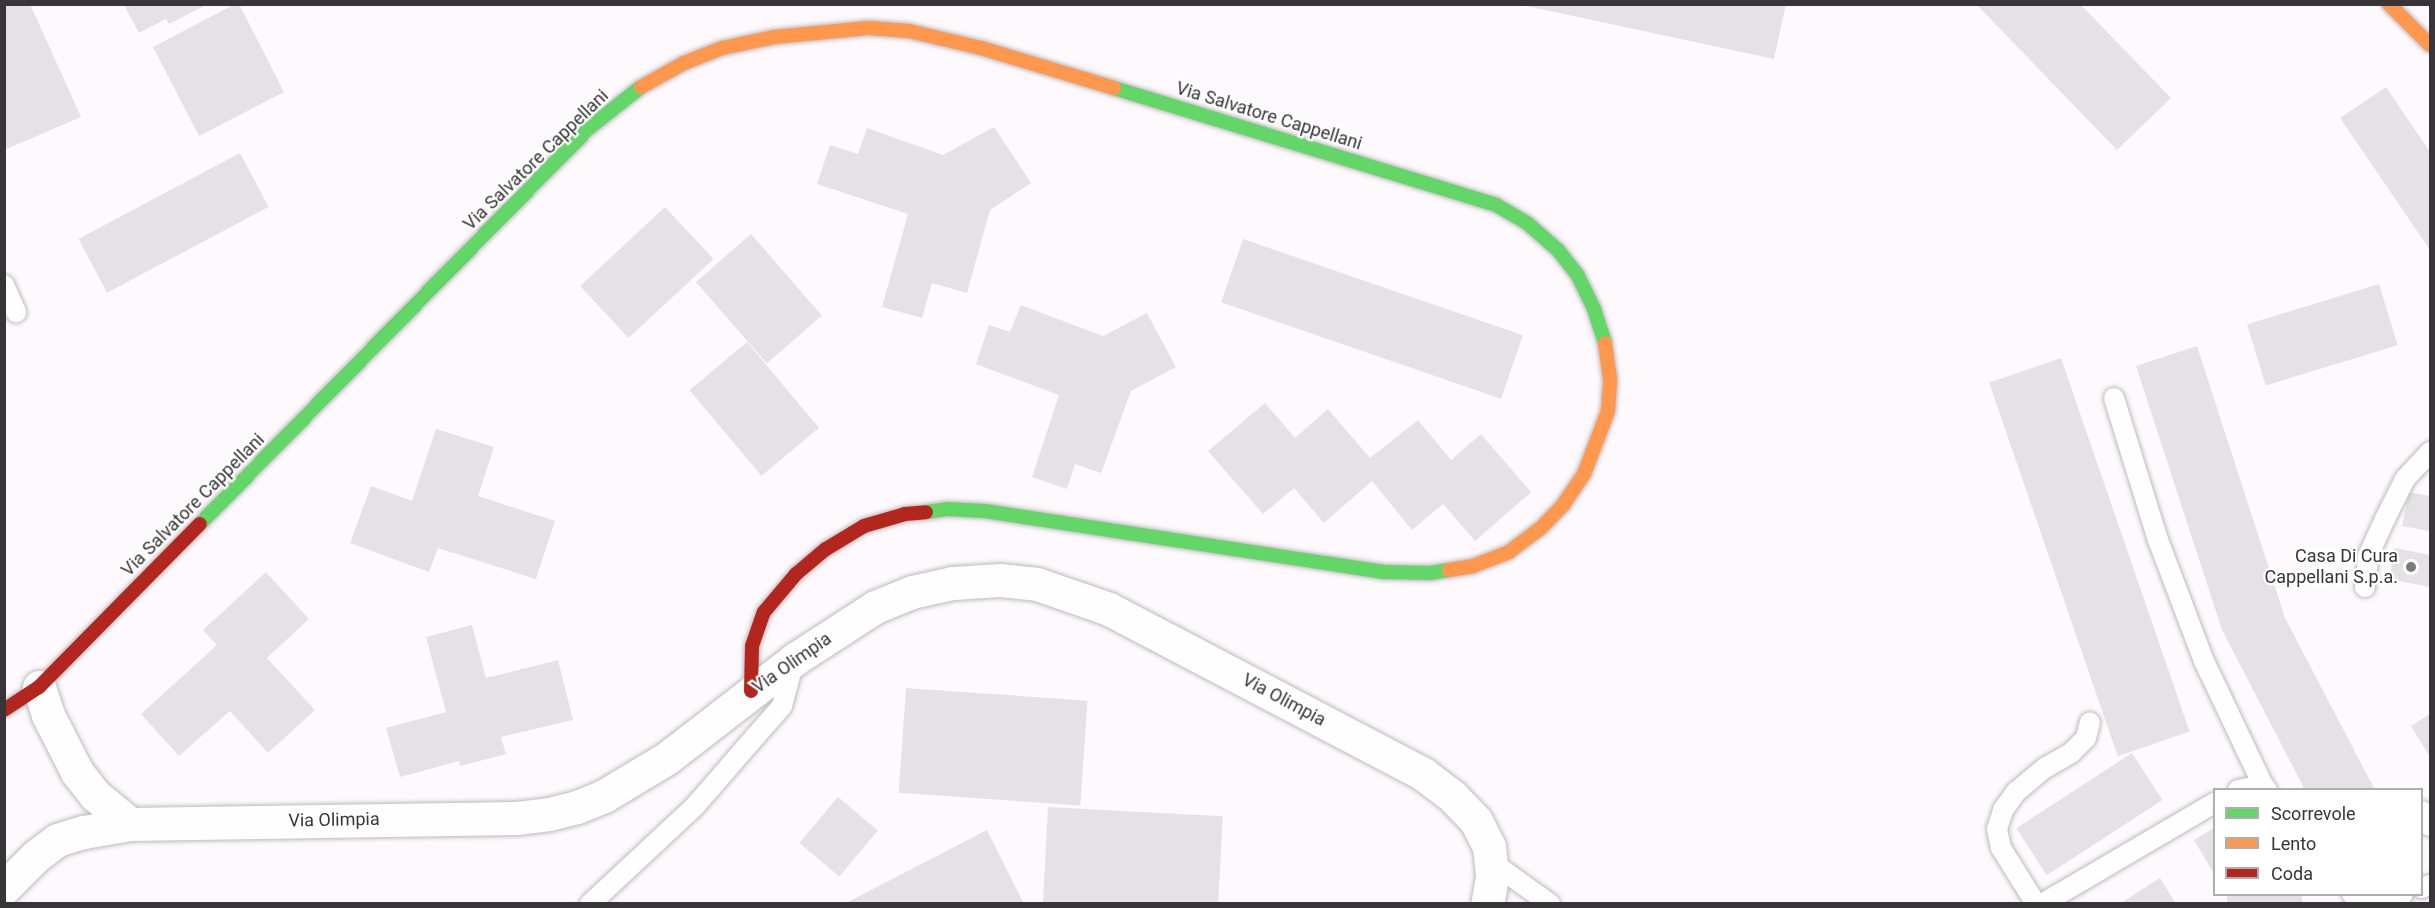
<!DOCTYPE html>
<style>
body{margin:0}
#map{position:relative;width:2435px;height:908px;overflow:hidden;background:#fdf9fd;font-family:Roboto,sans-serif}
div>[style]{position:absolute}
.building>*{inset:0;background:#e5e2e5;transform-origin:0 0}
.roads{filter:drop-shadow(0 0 2px #bdbabe) drop-shadow(0 0 2px #bdbabe)}
.lane>*{height:20px;margin:-10px;padding:0 10px;transform-origin:10px;border-radius:10px;background:#fffeff}
.street>*{height:33px;margin:-16.5px;padding:0 16.5px;transform-origin:16.5px;border-radius:16.5px;background:#fffeff}
.fast>*{height:14px;margin:-7px;padding:0 7px;transform-origin:7px;border-radius:7px;background:#63d668}
.slow>*{height:14px;margin:-7px;padding:0 7px;transform-origin:7px;border-radius:7px;background:#ff974d}
.jam>*{height:14px;margin:-7px;padding:0 7px;transform-origin:7px;border-radius:7px;background:#b3261e}
.dots>*{width:16px;height:16px;translate:-50% -50%;box-sizing:border-box;border:3px solid #fff;border-radius:50%}
span{translate:-50% -50%;white-space:nowrap;text-align:center;line-height:1.15;-webkit-text-stroke:4.5px #fff;paint-order:stroke}
.street-label{font-size:18px;color:#373538}
.poi-label{font-size:18px;color:#373538}
.right{translate:-100% -50%;text-align:right}
.frame{position:absolute;inset:0;border:6px solid #373538;pointer-events:none}
.legend{position:absolute;left:2213px;top:788px;width:210px;height:108px;box-sizing:border-box;background:#fff;border:2px solid #afaeaf;margin:0;padding:8px 10px;list-style:none;font-size:18px;color:#373538}
.legend li{display:flex;align-items:center;gap:12px;height:30px}
.legend b{width:30px;border:2px solid #afaeaf}
</style>
<div id="map">
<div class="building">
<div style="clip-path:polygon(4px 4px,30px 4px,81px 117px,4px 150px)"></div>
<div style="clip-path:polygon(235px 4px,239px 4px,284px 92px,199px 136px,153px 47px)"></div>
<div style="clip-path:polygon(1517px 4px,1786px 4px,1774px 59px)"></div>
<div style="clip-path:polygon(1976px 4px,2080px 4px,2171px 98px,2117px 150px)"></div>
<div style="clip-path:polygon(124px 5px,206px 5px,169px 24px,166px 19px,139px 33px)"></div>
<div style="clip-path:polygon(2386px 87px,2430px 152px,2430px 250px,2340px 118px)"></div>
<div style="clip-path:polygon(994px 127px,1031px 183px,990px 210px,967px 293px,932px 283px,922px 318px,882px 307px,908px 214px,817px 184px,830px 145px,858px 154px,867px 128px,943px 155px)"></div>
<div style="left:240px;top:153px;width:61px;height:183px;rotate:62deg"></div>
<div style="left:665px;top:207px;width:71px;height:116px;rotate:47deg"></div>
<div style="left:751px;top:234px;width:108px;height:73px;rotate:49deg"></div>
<div style="left:1243px;top:239px;width:296px;height:67px;rotate:19deg"></div>
<div style="left:2379px;top:284px;width:64px;height:138px;rotate:73deg"></div>
<div style="clip-path:polygon(1021px 305px,1103px 336px,1147px 313px,1176px 367px,1131px 391px,1101px 473px,1075px 464px,1067px 489px,1032px 477px,1059px 395px,976px 364px,989px 325px,1010px 332px)"></div>
<div style="left:747px;top:342px;width:112px;height:75px;rotate:50deg"></div>
<div style="clip-path:polygon(2197px 346px,2285px 618px,2375px 790px,2305px 790px,2222px 630px,2136px 366px)"></div>
<div style="left:2061px;top:358px;width:395px;height:76px;rotate:71deg"></div>
<div style="clip-path:polygon(1265px 403px,1295px 438px,1328px 409px,1370px 458px,1418px 420px,1451px 460px,1481px 434px,1531px 492px,1475px 541px,1443px 504px,1412px 530px,1372px 481px,1324px 523px,1294px 488px,1263px 514px,1208px 451px)"></div>
<div style="clip-path:polygon(436px 429px,494px 447px,478px 496px,555px 521px,536px 579px,438px 548px,429px 572px,350px 543px,371px 486px,412px 501px)"></div>
<div style="clip-path:polygon(2409px 492px,2430px 496px,2430px 531px,2402px 526px)"></div>
<div style="clip-path:polygon(2395px 548px,2430px 555px,2430px 587px,2389px 579px)"></div>
<div style="clip-path:polygon(266px 572px,309px 619px,267px 658px,315px 710px,268px 753px,230px 711px,179px 756px,141px 714px,217px 645px,203px 630px)"></div>
<div style="clip-path:polygon(472px 625px,486px 678px,558px 660px,573px 720px,501px 737px,506px 754px,460px 766px,459px 761px,400px 777px,386px 728px,446px 712px,426px 637px)"></div>
<div style="left:906px;top:688px;width:182px;height:105px;rotate:4deg"></div>
<div style="clip-path:polygon(2430px 714px,2430px 757px,2411px 726px)"></div>
<div style="left:2132px;top:753px;width:56px;height:138px;rotate:57deg"></div>
<div style="left:838px;top:797px;width:52px;height:60px;rotate:40deg"></div>
<div style="left:1048px;top:807px;width:175px;height:97px;rotate:3deg"></div>
<div style="clip-path:polygon(2214px 828px,2214px 874px,2194px 840px)"></div>
<div style="clip-path:polygon(987px 830px,1024px 904px,844px 904px)"></div>
<div style="clip-path:polygon(2160px 878px,2176px 904px,2119px 904px)"></div>
<div style="left:2227px;top:894px;width:75px;height:12px"></div>
</div>
<div class="roads">
<div class="lane">
<div style="left:4px;top:285px;width:30px;rotate:66deg"></div>
<div style="left:2114px;top:398px;width:149px;rotate:72.8deg"></div>
<div style="left:2158px;top:540px;width:129px;rotate:69.2deg"></div>
<div style="left:2204px;top:661px;width:137px;rotate:64.6deg"></div>
<div style="left:2365px;top:587px;width:31px;rotate:-84deg"></div>
<div style="left:2368px;top:556px;width:41px;rotate:-65.3deg"></div>
<div style="left:2385px;top:519px;width:45px;rotate:-63.4deg"></div>
<div style="left:2405px;top:479px;width:37px;rotate:-47deg"></div>
<div style="left:2238px;top:790px;width:25px;rotate:-11deg"></div>
<div style="left:2263px;top:785px;width:6px;rotate:51deg"></div>
<div style="left:2422px;top:811px;width:17px;rotate:62deg"></div>
<div style="left:1490px;top:861px;width:74px;rotate:35.6deg"></div>
<div style="left:2422px;top:888px;width:9px;rotate:-21deg"></div>
<div style="left:2352px;top:894px;width:32px;rotate:13deg"></div>
<div style="left:2383px;top:901px;width:21px;rotate:-19deg"></div>
<div style="left:590px;top:904px;width:144px;rotate:-43deg"></div>
<div style="left:695px;top:806px;width:133px;rotate:-49deg"></div>
<div style="left:782px;top:706px;width:47px;rotate:-75.1deg"></div>
<div style="left:2036px;top:904px;width:66px;rotate:-122deg"></div>
<div style="left:2001px;top:848px;width:19px;rotate:-102deg"></div>
<div style="left:1997px;top:829px;width:20px;rotate:-72deg"></div>
<div style="left:2003px;top:810px;width:22px;rotate:-54deg"></div>
<div style="left:2016px;top:792px;width:38px;rotate:-40deg"></div>
<div style="left:2045px;top:768px;width:30px;rotate:-30deg"></div>
<div style="left:2071px;top:753px;width:21px;rotate:-45deg"></div>
<div style="left:2086px;top:738px;width:16px;rotate:-76deg"></div>
<div style="left:2042px;top:904px;width:199px;rotate:-30.4deg"></div>
</div>
<div class="street">
<div style="left:39px;top:687px;width:29px;rotate:72deg"></div>
<div style="left:48px;top:715px;width:64px;rotate:63deg"></div>
<div style="left:77px;top:772px;width:29px;rotate:52deg"></div>
<div style="left:95px;top:795px;width:45px;rotate:39.6deg"></div>
<div style="left:4px;top:888px;width:45px;rotate:-45deg"></div>
<div style="left:36px;top:856px;width:26px;rotate:-37deg"></div>
<div style="left:57px;top:840px;width:28px;rotate:-17deg"></div>
<div style="left:84px;top:832px;width:47px;rotate:-9.9deg"></div>
<div style="left:130px;top:824px;width:387px;rotate:-0.9deg"></div>
<div style="left:517px;top:818px;width:32px;rotate:-7deg"></div>
<div style="left:549px;top:814px;width:29px;rotate:-14deg"></div>
<div style="left:577px;top:807px;width:29px;rotate:-22deg"></div>
<div style="left:604px;top:796px;width:74px;rotate:-31.1deg"></div>
<div style="left:667px;top:758px;width:162px;rotate:-37.7deg"></div>
<div style="left:795px;top:659px;width:95px;rotate:-33deg"></div>
<div style="left:875px;top:607px;width:40px;rotate:-22deg"></div>
<div style="left:912px;top:592px;width:42px;rotate:-12.4deg"></div>
<div style="left:953px;top:583px;width:47px;rotate:-3.7deg"></div>
<div style="left:1000px;top:580px;width:37px;rotate:6deg"></div>
<div style="left:1037px;top:584px;width:76px;rotate:19.1deg"></div>
<div style="left:1109px;top:609px;width:355px;rotate:27.7deg"></div>
<div style="left:1423px;top:774px;width:38px;rotate:37deg"></div>
<div style="left:1453px;top:797px;width:33px;rotate:46deg"></div>
<div style="left:1476px;top:821px;width:28px;rotate:63deg"></div>
<div style="left:1489px;top:846px;width:31px;rotate:84deg"></div>
<div style="left:1492px;top:877px;width:27px;rotate:100deg"></div>
</div>
<div class="fast">
<div style="left:1114px;top:88px;width:400px;rotate:17deg"></div>
<div style="left:1496px;top:205px;width:36px;rotate:30deg"></div>
<div style="left:1527px;top:223px;width:41px;rotate:41.1deg"></div>
<div style="left:1558px;top:250px;width:33px;rotate:52deg"></div>
<div style="left:1578px;top:276px;width:37px;rotate:64deg"></div>
<div style="left:1594px;top:309px;width:36px;rotate:72deg"></div>
<div style="left:926px;top:512px;width:21px;rotate:-8deg"></div>
<div style="left:947px;top:509px;width:38px;rotate:3deg"></div>
<div style="left:985px;top:511px;width:405px;rotate:8.7deg"></div>
<div style="left:1385px;top:572px;width:45px;rotate:1.3deg"></div>
<div style="left:1430px;top:573px;width:19px;rotate:-9deg"></div>
<div style="left:200px;top:524px;width:555px;rotate:-45.51deg"></div>
<div style="left:589px;top:128px;width:66px;rotate:-38.3deg"></div>
</div>
<div class="slow">
<div style="left:2389px;top:4px;width:58px;rotate:45deg"></div>
<div style="left:641px;top:87px;width:49px;rotate:-29.2deg"></div>
<div style="left:684px;top:63px;width:41px;rotate:-21.5deg"></div>
<div style="left:722px;top:48px;width:53px;rotate:-11.9deg"></div>
<div style="left:774px;top:37px;width:95px;rotate:-5.4deg"></div>
<div style="left:869px;top:28px;width:40px;rotate:4.3deg"></div>
<div style="left:909px;top:31px;width:74px;rotate:13.3deg"></div>
<div style="left:981px;top:48px;width:139px;rotate:16.7deg"></div>
<div style="left:1449px;top:570px;width:24px;rotate:-9deg"></div>
<div style="left:1473px;top:566px;width:39px;rotate:-21deg"></div>
<div style="left:1509px;top:552px;width:39px;rotate:-37deg"></div>
<div style="left:1540px;top:529px;width:33px;rotate:-46deg"></div>
<div style="left:1563px;top:505px;width:37px;rotate:-56deg"></div>
<div style="left:1584px;top:474px;width:67px;rotate:-69.1deg"></div>
<div style="left:1608px;top:411px;width:32px;rotate:-86deg"></div>
<div style="left:1610px;top:379px;width:36px;rotate:-98deg"></div>
</div>
<div class="jam">
<div style="left:751px;top:691px;width:45px;rotate:-88.7deg"></div>
<div style="left:752px;top:646px;width:36px;rotate:-71deg"></div>
<div style="left:764px;top:612px;width:50px;rotate:-49.9deg"></div>
<div style="left:796px;top:574px;width:39px;rotate:-40deg"></div>
<div style="left:826px;top:549px;width:44px;rotate:-31.2deg"></div>
<div style="left:864px;top:526px;width:43px;rotate:-16.3deg"></div>
<div style="left:905px;top:514px;width:21px;rotate:-5deg"></div>
<div style="left:4px;top:710px;width:42px;rotate:-33.3deg"></div>
<div style="left:39px;top:687px;width:229px;rotate:-45.4deg"></div>
</div>
</div>
<div class="dots">
<div style="left:2411px;top:567px;background:#7c7a7d"></div>
</div>
<div class="street-label">
<span style="left:1269px;top:116px;rotate:17deg">Via Salvatore Cappellani</span>
<span style="left:536px;top:160px;rotate:-44deg">Via Salvatore Cappellani</span>
<span style="left:193px;top:505px;rotate:-45deg">Via Salvatore Cappellani</span>
<span style="left:792px;top:663px;rotate:-35deg">Via Olimpia</span>
<span style="left:1284px;top:700px;rotate:28deg">Via Olimpia</span>
<span style="left:334px;top:820px;rotate:-1deg">Via Olimpia</span>
</div>
<div class="poi-label">
<span class="right" style="left:2398px;top:567px">Casa Di Cura<br>Cappellani S.p.a.</span>
</div>
<div class="frame"></div>
<ul class="legend">
<li><b style="height:8px;background:#63d668"></b>Scorrevole</li>
<li><b style="height:8px;background:#ff974d"></b>Lento</li>
<li><b style="height:8px;background:#b3261e"></b>Coda</li>
</ul>
</div>
